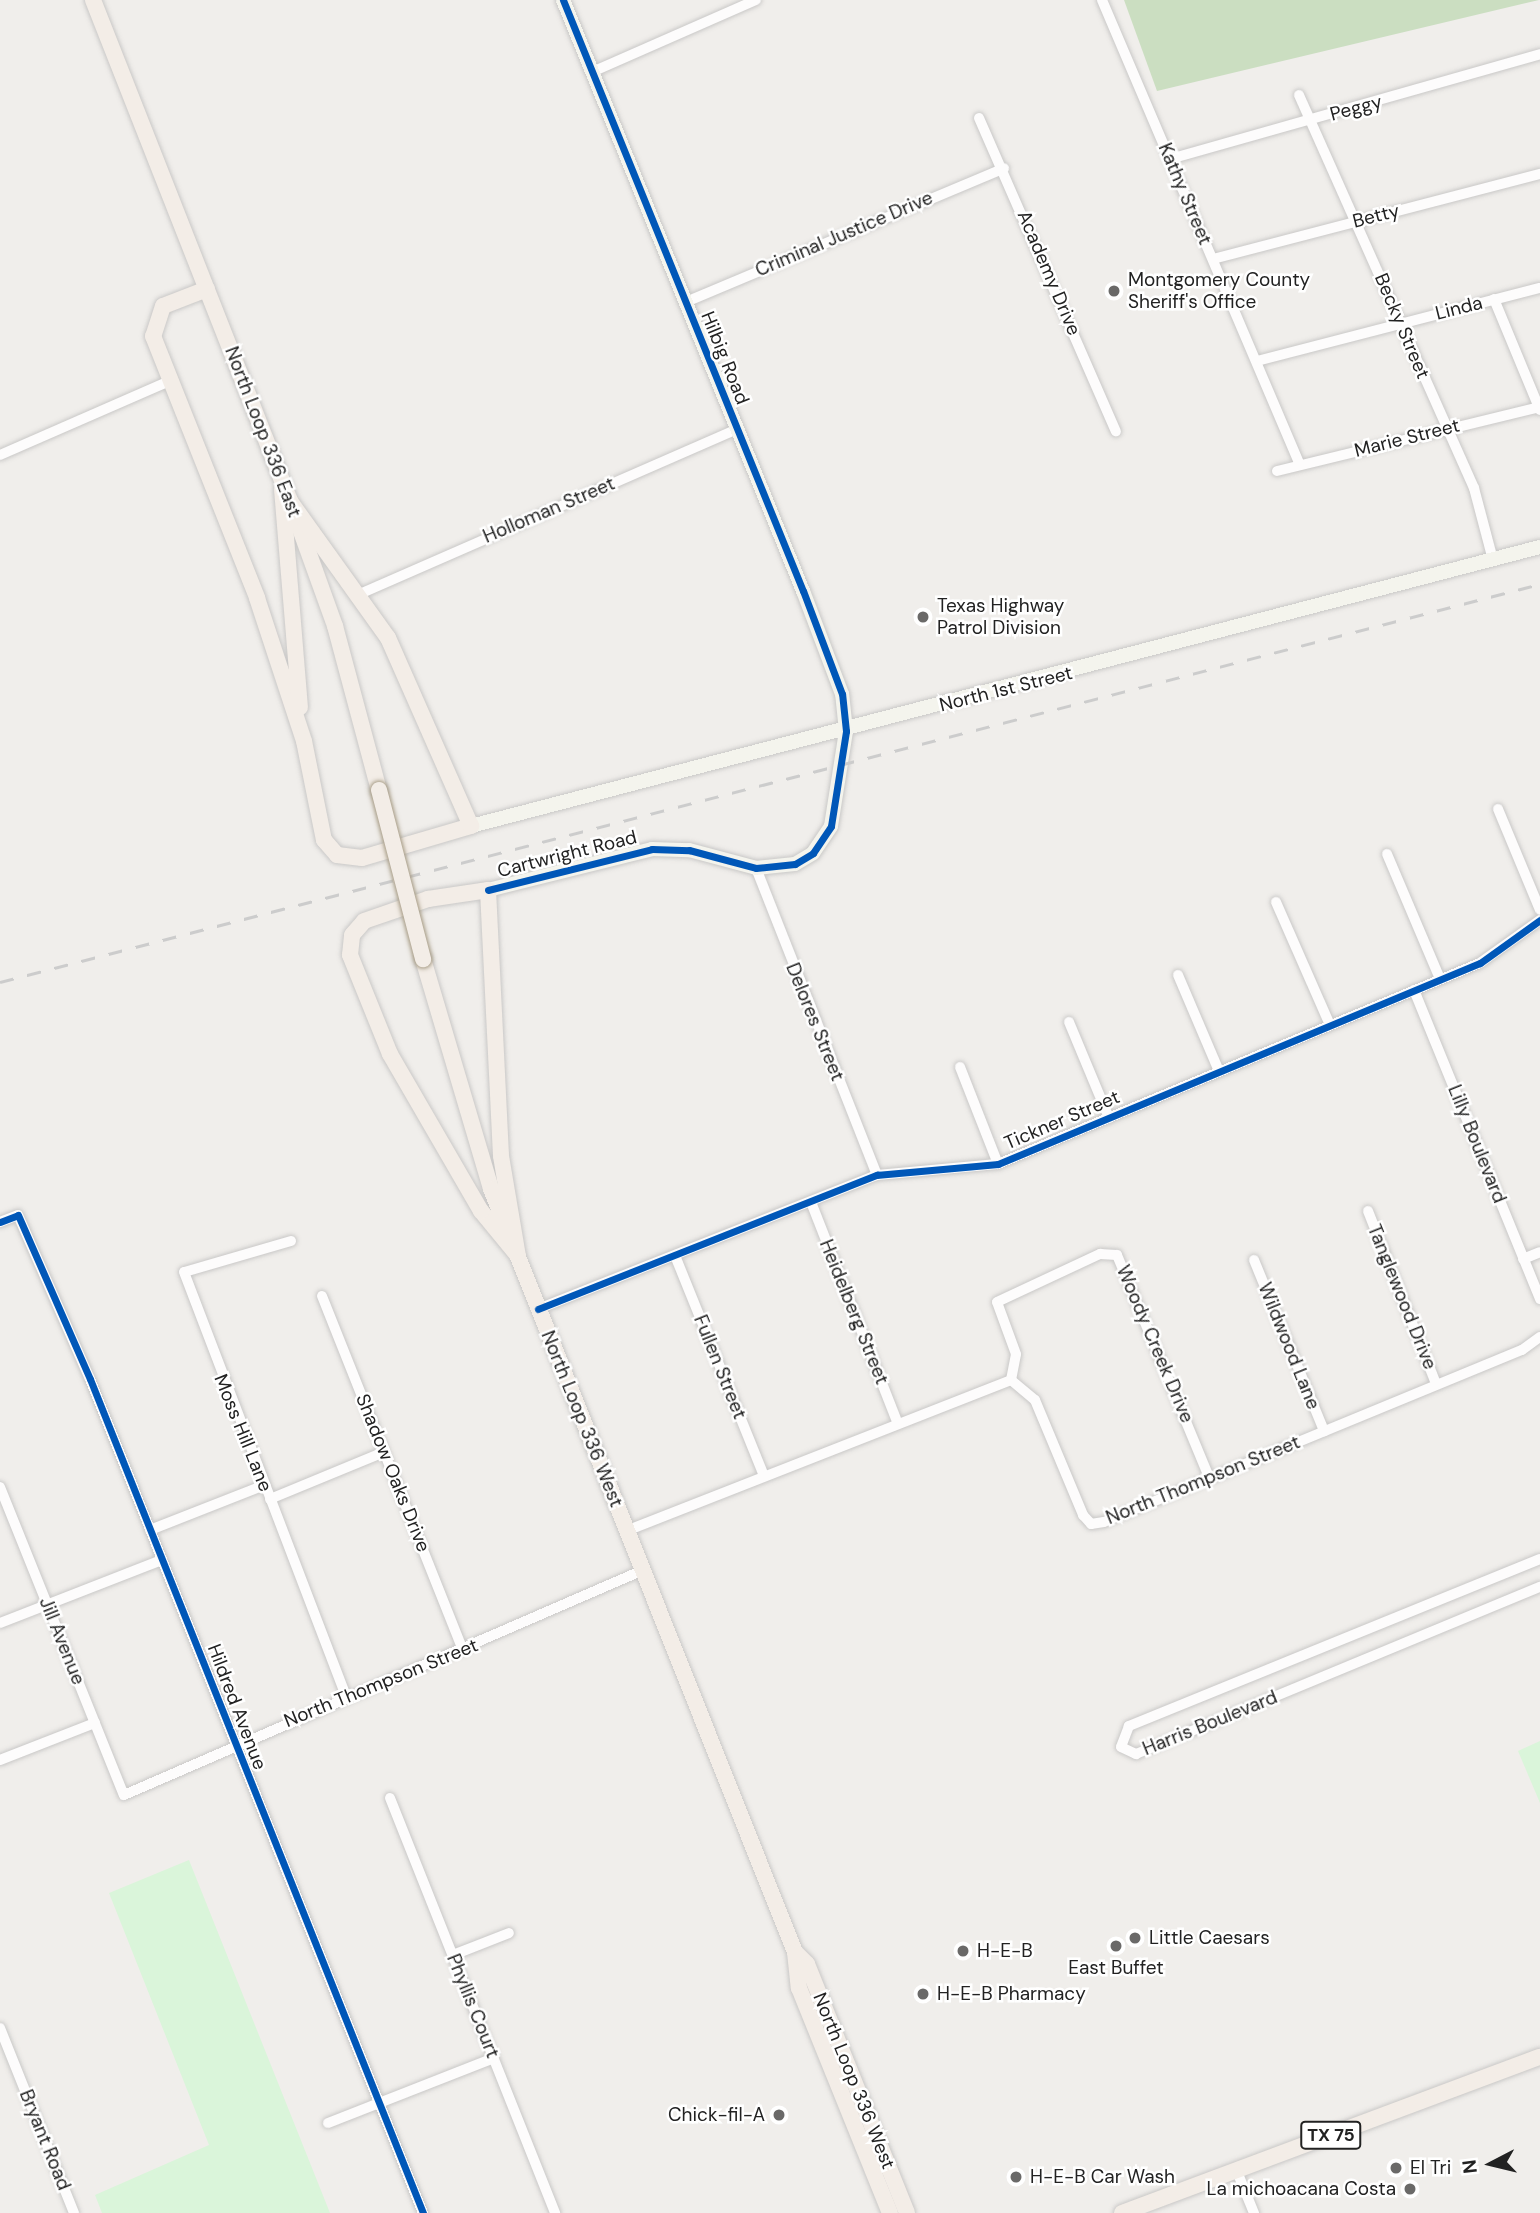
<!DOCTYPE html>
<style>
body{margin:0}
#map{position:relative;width:1540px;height:2213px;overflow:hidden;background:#f0eeeb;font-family:"DM Sans",sans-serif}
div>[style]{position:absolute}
.forest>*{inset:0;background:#cbdec1}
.park>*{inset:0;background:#daf5da}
.roads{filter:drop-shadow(0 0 2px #c9c8c7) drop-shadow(0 0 2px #c9c8c7)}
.street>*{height:10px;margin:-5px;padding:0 5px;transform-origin:5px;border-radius:5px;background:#fdfcfc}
.secondary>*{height:14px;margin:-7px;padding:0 7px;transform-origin:7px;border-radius:7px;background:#f4f4ed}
.primary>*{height:16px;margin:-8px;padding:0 8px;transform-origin:8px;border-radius:8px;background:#f3ede7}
.rail>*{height:2.5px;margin-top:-1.25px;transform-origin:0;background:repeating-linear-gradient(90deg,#ccc 0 14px,transparent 0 28px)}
.bridges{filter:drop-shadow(0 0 2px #a79c86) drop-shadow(0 0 2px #a79c86)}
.primary-bridge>*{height:16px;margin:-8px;padding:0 8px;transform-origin:8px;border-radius:8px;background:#f3ede7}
.cycleway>*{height:7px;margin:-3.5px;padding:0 3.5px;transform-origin:3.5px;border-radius:3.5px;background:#0057b8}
.dots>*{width:19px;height:19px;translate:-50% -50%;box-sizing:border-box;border:4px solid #fff;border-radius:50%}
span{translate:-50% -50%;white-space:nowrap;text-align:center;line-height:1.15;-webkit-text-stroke:5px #fff;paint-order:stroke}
.shield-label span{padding:2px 5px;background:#fff;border:2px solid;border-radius:5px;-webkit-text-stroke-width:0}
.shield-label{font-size:18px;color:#222;font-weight:700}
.street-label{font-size:19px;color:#222}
.poi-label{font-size:19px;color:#222}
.left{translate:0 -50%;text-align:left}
.right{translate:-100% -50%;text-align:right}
.north{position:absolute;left:1456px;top:2129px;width:70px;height:70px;-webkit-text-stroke:5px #fff;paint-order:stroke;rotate:263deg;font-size:19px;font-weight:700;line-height:28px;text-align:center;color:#222}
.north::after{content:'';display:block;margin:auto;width:24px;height:32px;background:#222;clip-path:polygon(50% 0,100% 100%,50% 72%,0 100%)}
</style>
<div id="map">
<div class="forest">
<div style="clip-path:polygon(1124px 0,1539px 0,1157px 91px)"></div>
</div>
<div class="park">
<div style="clip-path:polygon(1540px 1741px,1540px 1803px,1518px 1751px)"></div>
<div style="clip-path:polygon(189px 1860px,330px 2213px,102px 2213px,95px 2195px,209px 2145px,109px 1893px)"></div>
</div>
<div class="roads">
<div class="street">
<div style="left:1102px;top:0;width:505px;rotate:66.94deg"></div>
<div style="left:592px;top:72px;width:179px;rotate:-23.7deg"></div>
<div style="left:1299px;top:95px;width:430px;rotate:66deg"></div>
<div style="left:1474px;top:488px;width:74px;rotate:75.2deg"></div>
<div style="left:979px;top:118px;width:342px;rotate:66.4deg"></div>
<div style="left:1170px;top:159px;width:385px;rotate:-15.8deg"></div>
<div style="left:1213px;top:259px;width:338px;rotate:-14.6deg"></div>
<div style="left:1494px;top:299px;width:120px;rotate:67.5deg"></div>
<div style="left:686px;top:302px;width:345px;rotate:-22.8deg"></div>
<div style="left:1257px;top:361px;width:292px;rotate:-14.5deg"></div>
<div style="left:0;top:455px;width:184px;rotate:-23.6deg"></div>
<div style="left:1277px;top:471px;width:270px;rotate:-13.7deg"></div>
<div style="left:362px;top:593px;width:409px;rotate:-23.6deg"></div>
<div style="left:1498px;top:809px;width:109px;rotate:67.4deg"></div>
<div style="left:1387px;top:854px;width:136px;rotate:67deg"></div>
<div style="left:756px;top:868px;width:330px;rotate:68.5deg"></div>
<div style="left:1276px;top:902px;width:134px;rotate:66.3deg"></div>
<div style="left:1178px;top:975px;width:104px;rotate:66.9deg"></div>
<div style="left:1414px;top:990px;width:334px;rotate:67.8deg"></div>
<div style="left:1069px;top:1022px;width:104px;rotate:67.4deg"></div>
<div style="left:960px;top:1067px;width:104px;rotate:68.6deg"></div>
<div style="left:811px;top:1202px;width:236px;rotate:68.6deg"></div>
<div style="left:1368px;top:1211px;width:186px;rotate:68.5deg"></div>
<div style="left:0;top:1222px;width:19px;rotate:-21deg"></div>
<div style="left:18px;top:1215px;width:179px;rotate:66.3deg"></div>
<div style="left:90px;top:1379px;width:898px;rotate:68.23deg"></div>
<div style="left:291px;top:1241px;width:111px;rotate:163.8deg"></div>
<div style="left:184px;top:1272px;width:455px;rotate:69.1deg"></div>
<div style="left:676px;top:1258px;width:235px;rotate:68deg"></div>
<div style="left:1523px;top:1259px;width:18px;rotate:-22deg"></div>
<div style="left:1254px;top:1260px;width:185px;rotate:67.7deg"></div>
<div style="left:322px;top:1296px;width:381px;rotate:68.3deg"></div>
<div style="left:538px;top:1309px;width:365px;rotate:-21.6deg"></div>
<div style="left:877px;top:1175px;width:121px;rotate:-5.2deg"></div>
<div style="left:998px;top:1164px;width:522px;rotate:-22.64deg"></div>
<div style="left:1480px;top:963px;width:74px;rotate:-35.6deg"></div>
<div style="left:1011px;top:1380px;width:26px;rotate:-79deg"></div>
<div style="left:1016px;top:1354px;width:55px;rotate:-110.1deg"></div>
<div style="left:997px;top:1302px;width:114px;rotate:-25deg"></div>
<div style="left:1100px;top:1254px;width:17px;rotate:3deg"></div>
<div style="left:1117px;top:1255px;width:240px;rotate:67.5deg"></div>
<div style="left:0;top:1487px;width:332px;rotate:68.1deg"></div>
<div style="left:124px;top:1795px;width:563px;rotate:-23.43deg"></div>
<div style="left:270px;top:1499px;width:123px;rotate:-22.4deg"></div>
<div style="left:150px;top:1530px;width:120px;rotate:-21.4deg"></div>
<div style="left:626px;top:1531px;width:414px;rotate:-21.4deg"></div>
<div style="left:1011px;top:1380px;width:31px;rotate:40deg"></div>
<div style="left:1035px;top:1400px;width:125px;rotate:67.3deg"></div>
<div style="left:1083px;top:1515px;width:12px;rotate:48deg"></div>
<div style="left:1091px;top:1524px;width:13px;rotate:-9deg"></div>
<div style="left:1104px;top:1522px;width:452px;rotate:-22.4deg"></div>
<div style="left:1522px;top:1350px;width:22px;rotate:-36deg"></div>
<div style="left:1540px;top:1559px;width:444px;rotate:157.9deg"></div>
<div style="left:1129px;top:1726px;width:22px;rotate:111deg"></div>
<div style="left:1121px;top:1747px;width:17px;rotate:25deg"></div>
<div style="left:1136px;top:1754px;width:437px;rotate:-22.5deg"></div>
<div style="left:0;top:1623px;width:174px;rotate:-21.3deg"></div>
<div style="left:0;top:1760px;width:102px;rotate:-21.3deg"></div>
<div style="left:390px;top:1798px;width:447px;rotate:68.3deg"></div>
<div style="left:453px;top:1955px;width:60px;rotate:-21.4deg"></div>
<div style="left:0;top:2028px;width:199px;rotate:68.2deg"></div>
<div style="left:328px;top:2123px;width:178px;rotate:-21.4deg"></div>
<div style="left:1236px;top:2169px;width:48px;rotate:67.8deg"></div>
</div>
<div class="secondary">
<div style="left:471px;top:826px;width:1105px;rotate:-14.63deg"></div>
<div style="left:488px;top:890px;width:169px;rotate:-14deg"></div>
<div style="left:652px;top:849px;width:37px;rotate:2deg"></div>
<div style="left:689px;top:850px;width:69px;rotate:15deg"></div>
<div style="left:756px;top:868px;width:39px;rotate:-6deg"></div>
<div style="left:795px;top:864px;width:21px;rotate:-31deg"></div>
<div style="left:813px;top:853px;width:32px;rotate:-56deg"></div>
<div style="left:831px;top:826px;width:96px;rotate:-81deg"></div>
<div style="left:846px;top:731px;width:37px;rotate:-96deg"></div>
<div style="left:842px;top:694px;width:110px;rotate:-110.7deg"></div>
<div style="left:803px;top:591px;width:638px;rotate:-112.1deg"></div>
</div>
<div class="primary">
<div style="left:93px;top:0;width:538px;rotate:68.53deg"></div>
<div style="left:290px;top:501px;width:133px;rotate:70.2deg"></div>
<div style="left:335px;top:626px;width:170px;rotate:75deg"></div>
<div style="left:207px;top:289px;width:47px;rotate:158.9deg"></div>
<div style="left:163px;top:306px;width:32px;rotate:108deg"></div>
<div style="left:153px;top:336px;width:282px;rotate:68.3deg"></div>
<div style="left:257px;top:598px;width:151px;rotate:71.8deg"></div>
<div style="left:304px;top:741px;width:101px;rotate:78.6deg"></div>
<div style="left:324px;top:840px;width:20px;rotate:49deg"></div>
<div style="left:337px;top:855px;width:25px;rotate:7deg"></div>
<div style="left:362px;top:858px;width:114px;rotate:-16.4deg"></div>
<div style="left:471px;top:826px;width:206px;rotate:-113.8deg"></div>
<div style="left:388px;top:638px;width:168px;rotate:-125.6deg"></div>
<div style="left:282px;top:489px;width:219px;rotate:85.3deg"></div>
<div style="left:488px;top:890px;width:266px;rotate:87.2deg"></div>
<div style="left:501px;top:1156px;width:101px;rotate:80.4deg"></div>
<div style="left:518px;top:1256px;width:58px;rotate:-129.4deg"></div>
<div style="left:481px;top:1211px;width:181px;rotate:-120.1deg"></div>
<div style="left:390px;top:1054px;width:107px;rotate:-112deg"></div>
<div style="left:350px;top:955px;width:20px;rotate:-84deg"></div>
<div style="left:352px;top:935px;width:18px;rotate:-49deg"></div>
<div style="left:364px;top:921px;width:68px;rotate:-19deg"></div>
<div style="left:428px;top:899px;width:61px;rotate:-8.5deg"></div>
<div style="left:423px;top:959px;width:240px;rotate:73.5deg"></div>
<div style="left:491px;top:1189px;width:821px;rotate:68.28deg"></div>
<div style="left:795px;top:1952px;width:36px;rotate:84deg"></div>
<div style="left:799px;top:1988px;width:243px;rotate:68deg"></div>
<div style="left:795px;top:1952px;width:17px;rotate:45deg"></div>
<div style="left:807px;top:1964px;width:268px;rotate:68.1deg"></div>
<div style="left:1122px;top:2213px;width:446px;rotate:-20.5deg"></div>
</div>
</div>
<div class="rail">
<div style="left:0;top:982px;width:1591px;rotate:-14.49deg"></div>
</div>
<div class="bridges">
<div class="primary-bridge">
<div style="left:379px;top:790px;width:175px;rotate:75.4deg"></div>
</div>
</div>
<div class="cycleway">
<div style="left:488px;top:890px;width:169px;rotate:-14deg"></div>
<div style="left:652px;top:849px;width:37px;rotate:2deg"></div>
<div style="left:689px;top:850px;width:69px;rotate:15deg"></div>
<div style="left:756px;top:868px;width:39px;rotate:-6deg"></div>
<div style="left:795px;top:864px;width:21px;rotate:-31deg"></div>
<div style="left:813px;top:853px;width:32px;rotate:-56deg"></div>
<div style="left:831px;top:826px;width:96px;rotate:-81deg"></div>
<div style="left:846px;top:731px;width:37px;rotate:-96deg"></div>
<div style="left:842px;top:694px;width:110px;rotate:-110.7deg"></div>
<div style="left:803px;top:591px;width:638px;rotate:-112.1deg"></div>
<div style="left:0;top:1222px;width:19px;rotate:-21deg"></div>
<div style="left:18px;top:1215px;width:179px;rotate:66.3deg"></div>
<div style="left:90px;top:1379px;width:898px;rotate:68.23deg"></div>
<div style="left:538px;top:1309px;width:365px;rotate:-21.6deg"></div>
<div style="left:877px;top:1175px;width:121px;rotate:-5.2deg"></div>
<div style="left:998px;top:1164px;width:522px;rotate:-22.64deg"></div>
<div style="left:1480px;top:963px;width:74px;rotate:-35.6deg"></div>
</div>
<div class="dots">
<div style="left:1114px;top:291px;background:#6a6968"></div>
<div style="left:923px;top:617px;background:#6a6968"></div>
<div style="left:1135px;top:1938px;background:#6a6968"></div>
<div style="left:1116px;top:1946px;background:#6a6968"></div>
<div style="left:963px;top:1951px;background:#6a6968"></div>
<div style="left:923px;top:1994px;background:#6a6968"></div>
<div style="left:779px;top:2115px;background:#6a6968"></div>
<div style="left:1396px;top:2168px;background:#6a6968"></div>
<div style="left:1016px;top:2177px;background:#6a6968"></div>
<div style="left:1410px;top:2189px;background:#6a6968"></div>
</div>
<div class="shield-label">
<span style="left:1331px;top:2135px">TX 75</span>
</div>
<div class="street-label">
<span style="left:1356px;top:108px;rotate:-15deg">Peggy</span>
<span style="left:1185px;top:194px;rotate:67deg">Kathy Street</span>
<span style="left:1376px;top:216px;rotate:-14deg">Betty</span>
<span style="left:844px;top:234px;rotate:-23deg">Criminal Justice Drive</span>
<span style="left:1049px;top:273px;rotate:67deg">Academy Drive</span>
<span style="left:1459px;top:308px;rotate:-14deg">Linda</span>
<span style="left:1402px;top:326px;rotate:67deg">Becky Street</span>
<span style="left:725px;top:358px;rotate:68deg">Hilbig Road</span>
<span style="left:263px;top:432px;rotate:69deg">North Loop 336 East</span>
<span style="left:1407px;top:438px;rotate:-14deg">Marie Street</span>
<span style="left:549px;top:510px;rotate:-23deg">Holloman Street</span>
<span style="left:1006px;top:689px;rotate:-14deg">North 1st Street</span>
<span style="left:567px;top:854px;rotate:-14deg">Cartwright Road</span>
<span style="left:815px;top:1022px;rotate:68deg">Delores Street</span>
<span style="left:1062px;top:1120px;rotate:-23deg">Tickner Street</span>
<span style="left:1477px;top:1144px;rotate:68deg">Lilly Boulevard</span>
<span style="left:1402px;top:1297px;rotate:68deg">Tanglewood Drive</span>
<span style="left:854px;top:1312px;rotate:68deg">Heidelberg Street</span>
<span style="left:1155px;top:1344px;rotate:67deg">Woody Creek Drive</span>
<span style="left:1289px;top:1346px;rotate:68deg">Wildwood Lane</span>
<span style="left:720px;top:1367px;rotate:68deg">Fullen Street</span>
<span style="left:582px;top:1419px;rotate:68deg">North Loop 336 West</span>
<span style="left:243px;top:1433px;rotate:68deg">Moss Hill Lane</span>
<span style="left:393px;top:1473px;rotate:68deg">Shadow Oaks Drive</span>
<span style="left:1203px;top:1480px;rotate:-22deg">North Thompson Street</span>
<span style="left:62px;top:1641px;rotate:68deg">Jill Avenue</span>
<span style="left:381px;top:1683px;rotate:-22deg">North Thompson Street</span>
<span style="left:237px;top:1707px;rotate:69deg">Hildred Avenue</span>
<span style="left:1210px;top:1723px;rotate:-22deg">Harris Boulevard</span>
<span style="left:473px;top:2006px;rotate:68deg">Phyllis Court</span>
<span style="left:854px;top:2081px;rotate:68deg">North Loop 336 West</span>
<span style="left:45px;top:2140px;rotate:68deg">Bryant Road</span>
</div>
<div class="poi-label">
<span class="left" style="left:1128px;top:291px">Montgomery County<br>Sheriff's Office</span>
<span class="left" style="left:937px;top:617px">Texas Highway<br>Patrol Division</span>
<span class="left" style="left:1149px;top:1938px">Little Caesars</span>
<span class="left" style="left:977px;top:1951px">H-E-B</span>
<span style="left:1116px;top:1968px">East Buffet</span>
<span class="left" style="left:937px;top:1994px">H-E-B Pharmacy</span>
<span class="right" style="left:765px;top:2115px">Chick-fil-A</span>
<span class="left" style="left:1410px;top:2168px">El Tri</span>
<span class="left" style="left:1030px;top:2177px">H-E-B Car Wash</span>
<span class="right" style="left:1396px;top:2189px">La michoacana Costa</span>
</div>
<div class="north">N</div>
</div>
